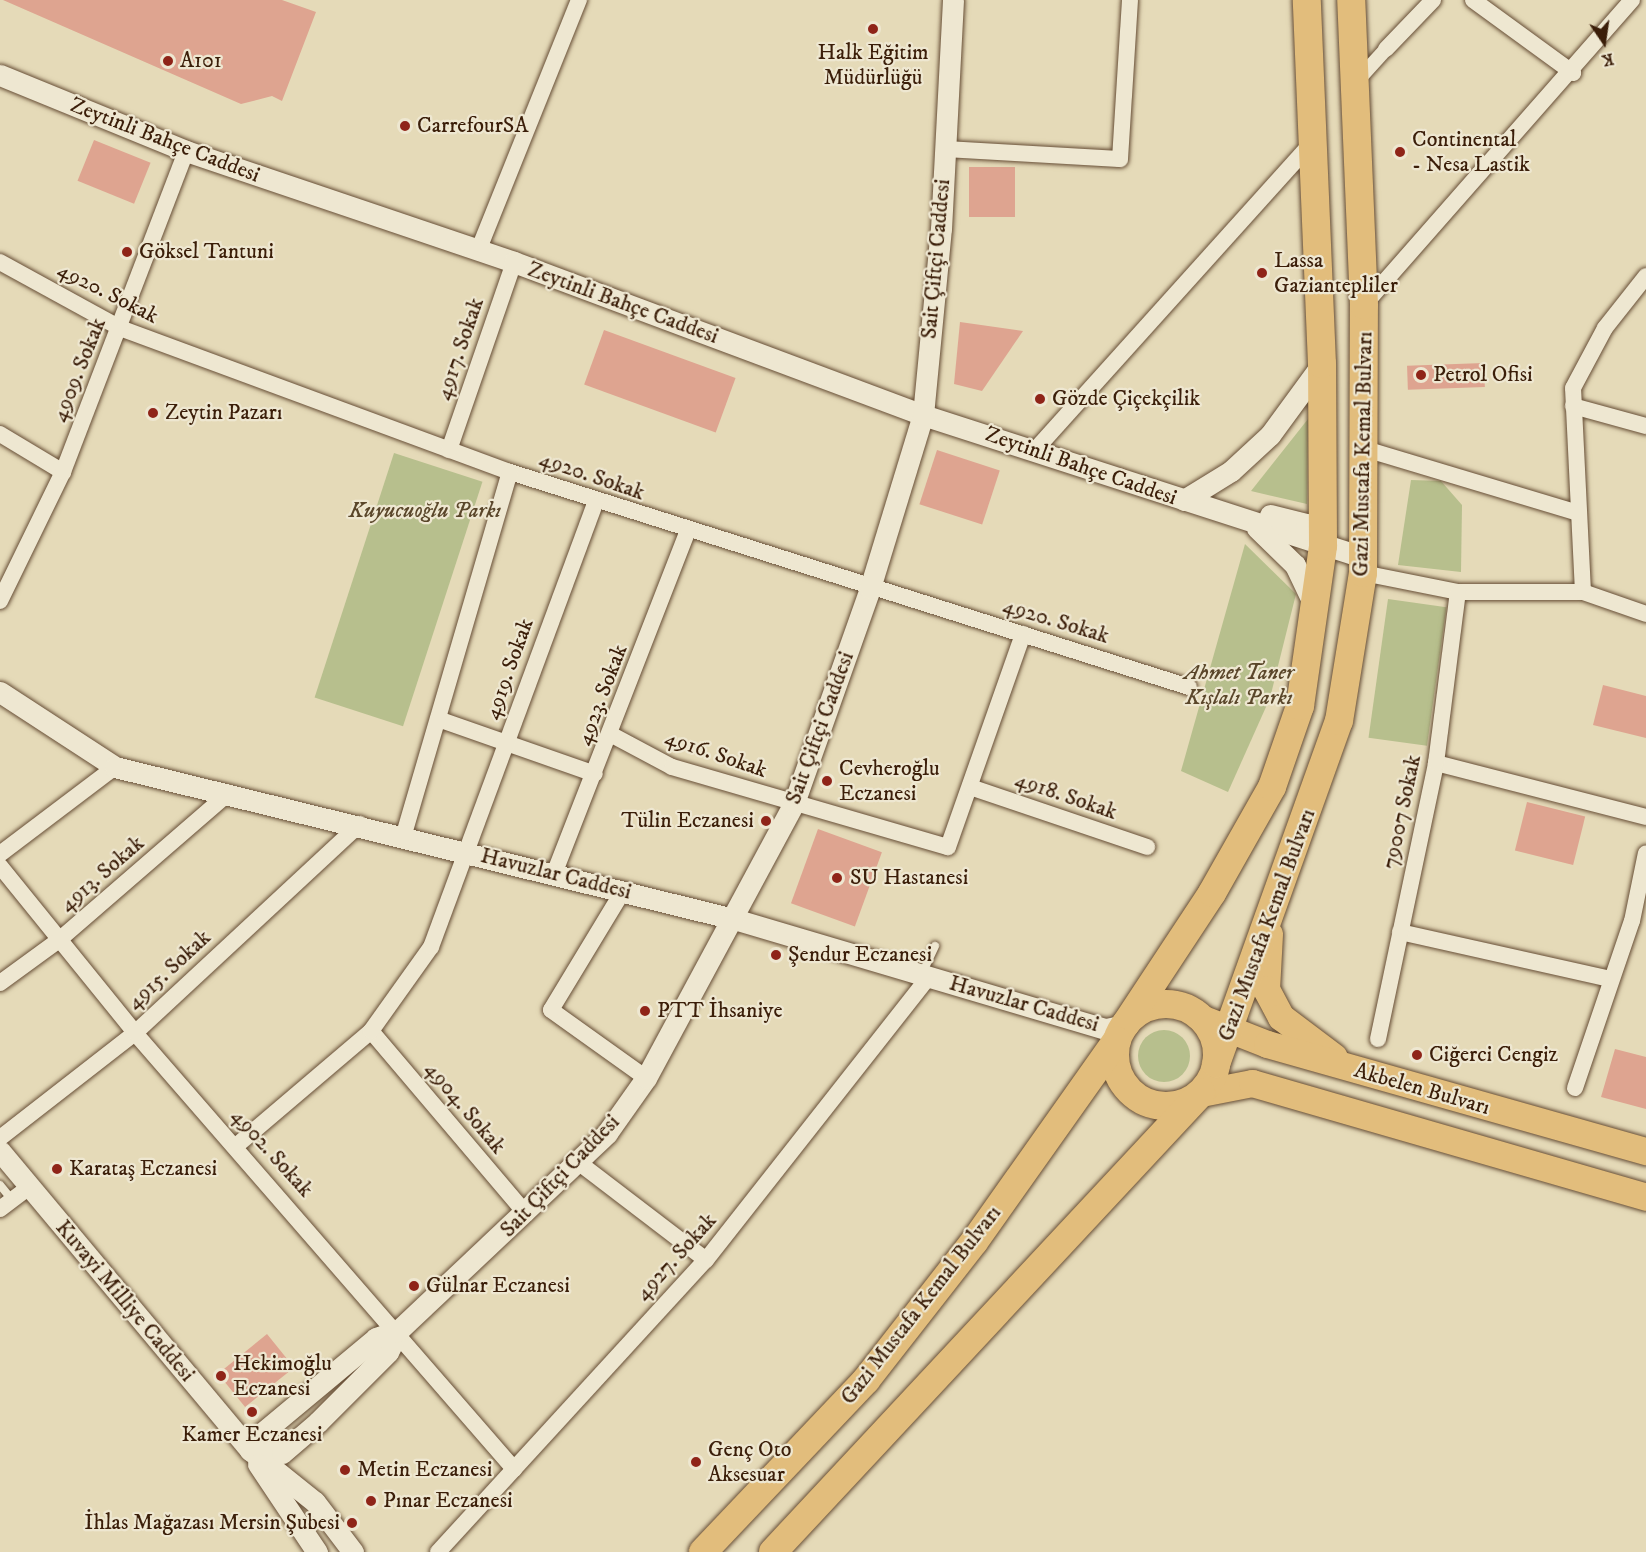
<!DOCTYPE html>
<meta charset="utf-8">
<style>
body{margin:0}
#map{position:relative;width:1646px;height:1552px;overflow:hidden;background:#e5dab8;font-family:"IM FELL DW Pica",serif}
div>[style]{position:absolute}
.green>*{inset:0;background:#b7bf8d;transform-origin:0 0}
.round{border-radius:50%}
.building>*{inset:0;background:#dea490;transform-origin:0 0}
.roads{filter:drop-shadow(0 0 2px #664d35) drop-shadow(0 0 2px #664d35)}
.service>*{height:8px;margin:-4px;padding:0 4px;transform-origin:4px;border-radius:4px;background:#eee7d1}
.pedestrian>*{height:14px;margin:-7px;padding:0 7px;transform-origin:7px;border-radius:7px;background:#eee7d1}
.minor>*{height:16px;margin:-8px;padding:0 8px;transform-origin:8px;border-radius:8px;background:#eee7d1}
.tertiary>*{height:21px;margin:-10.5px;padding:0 10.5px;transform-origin:10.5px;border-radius:10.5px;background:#eee7d1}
.primary>*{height:27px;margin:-13.5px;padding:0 13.5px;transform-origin:13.5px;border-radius:13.5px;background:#e2bd7c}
.trunk>*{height:28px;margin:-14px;padding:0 14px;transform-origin:14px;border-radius:14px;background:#e2bd7c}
.trunk>.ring{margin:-14px;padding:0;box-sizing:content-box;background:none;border:28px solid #e2bd7c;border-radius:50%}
.dots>*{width:16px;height:16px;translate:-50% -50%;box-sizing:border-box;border:3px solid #eee7d1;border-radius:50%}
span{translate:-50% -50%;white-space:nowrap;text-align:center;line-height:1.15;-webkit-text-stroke:4.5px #eee7d1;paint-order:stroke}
.poi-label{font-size:22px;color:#3b1e09}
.left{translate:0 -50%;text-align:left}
.right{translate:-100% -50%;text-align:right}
.street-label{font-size:22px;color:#3b1e09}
.park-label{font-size:22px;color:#5a462a;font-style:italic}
.north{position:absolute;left:1574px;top:12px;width:60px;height:60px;-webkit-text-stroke:4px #eee7d1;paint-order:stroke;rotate:167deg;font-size:16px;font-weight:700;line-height:24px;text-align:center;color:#3b1e09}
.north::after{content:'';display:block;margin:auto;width:21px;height:27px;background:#3b1e09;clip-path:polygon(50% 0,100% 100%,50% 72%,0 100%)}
</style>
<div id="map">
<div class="green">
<div style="clip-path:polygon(1308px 419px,1307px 504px,1251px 491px)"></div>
<div style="left:394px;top:453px;width:93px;height:257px;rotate:18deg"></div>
<div style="clip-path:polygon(1411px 480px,1441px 481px,1462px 505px,1461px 572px,1398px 565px)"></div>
<div style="clip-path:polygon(1245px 544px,1296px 594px,1270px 698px,1228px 792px,1181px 771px)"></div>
<div style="left:1388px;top:599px;width:59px;height:140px;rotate:8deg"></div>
<div class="round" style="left:1138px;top:1030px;width:52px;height:52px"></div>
</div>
<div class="building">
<div style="clip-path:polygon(3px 0,282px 0,316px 12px,282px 101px,272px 96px,241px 104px)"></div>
<div style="left:94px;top:140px;width:61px;height:44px;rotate:22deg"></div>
<div style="left:969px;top:167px;width:46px;height:50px"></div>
<div style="clip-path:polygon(960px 322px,1023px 331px,982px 391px,954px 384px)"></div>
<div style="left:604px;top:330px;width:140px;height:58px;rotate:20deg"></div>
<div style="left:1484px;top:363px;width:24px;height:77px;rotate:88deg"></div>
<div style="left:937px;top:450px;width:66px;height:57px;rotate:18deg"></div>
<div style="clip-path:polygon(1603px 685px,1646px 696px,1646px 738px,1593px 725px)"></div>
<div style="left:1527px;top:802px;width:60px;height:50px;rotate:14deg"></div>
<div style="left:818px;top:829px;width:68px;height:79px;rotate:20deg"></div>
<div style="clip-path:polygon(1615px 1049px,1646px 1057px,1646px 1109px,1601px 1097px)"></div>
<div style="left:267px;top:1334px;width:43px;height:63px;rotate:51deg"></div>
</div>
<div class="roads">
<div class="service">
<div style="left:922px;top:974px;width:31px;rotate:-65deg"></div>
<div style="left:0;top:1185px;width:19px;rotate:51deg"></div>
</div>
<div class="pedestrian">
<div style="left:1357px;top:81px;width:43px;rotate:-47.8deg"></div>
</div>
<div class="minor">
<div style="left:1473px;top:0;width:124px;rotate:36.1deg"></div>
<div style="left:1386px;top:49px;width:68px;rotate:-46.2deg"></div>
<div style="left:945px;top:149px;width:175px;rotate:3.3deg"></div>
<div style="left:1120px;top:159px;width:159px;rotate:-86.4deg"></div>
<div style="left:478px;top:251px;width:271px;rotate:-68.1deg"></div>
<div style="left:0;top:262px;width:137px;rotate:28.8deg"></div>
<div style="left:120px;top:328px;width:416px;rotate:20.3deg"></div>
<div style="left:510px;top:472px;width:712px;rotate:17.57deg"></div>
<div style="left:1364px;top:305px;width:406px;rotate:-48.7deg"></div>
<div style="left:1573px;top:406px;width:76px;rotate:15.3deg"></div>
<div style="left:0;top:434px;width:74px;rotate:31.1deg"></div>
<div style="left:1037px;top:448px;width:413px;rotate:-48deg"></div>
<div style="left:1365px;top:449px;width:222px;rotate:16.7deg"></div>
<div style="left:449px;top:450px;width:199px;rotate:-70.9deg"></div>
<div style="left:1363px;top:573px;width:97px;rotate:11.3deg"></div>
<div style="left:1458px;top:592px;width:125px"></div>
<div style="left:1583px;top:592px;width:67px;rotate:19.2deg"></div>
<div style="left:1583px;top:592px;width:204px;rotate:-92.8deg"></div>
<div style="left:1573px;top:388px;width:68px;rotate:-61.9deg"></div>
<div style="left:1605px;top:328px;width:66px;rotate:-51.7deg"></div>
<div style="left:0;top:601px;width:144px;rotate:-64deg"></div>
<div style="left:63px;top:472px;width:344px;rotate:-69deg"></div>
<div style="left:438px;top:719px;width:166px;rotate:19.3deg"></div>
<div style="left:612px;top:735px;width:68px;rotate:28.1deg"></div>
<div style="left:672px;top:767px;width:287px;rotate:16.2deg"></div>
<div style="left:948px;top:847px;width:226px;rotate:-70.6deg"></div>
<div style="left:1436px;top:763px;width:217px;rotate:14.4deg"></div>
<div style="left:970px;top:787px;width:187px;rotate:18.7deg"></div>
<div style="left:404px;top:834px;width:377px;rotate:-73.7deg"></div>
<div style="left:0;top:854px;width:144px;rotate:-37.1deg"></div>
<div style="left:0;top:866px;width:215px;rotate:51deg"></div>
<div style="left:135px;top:1033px;width:578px;rotate:49deg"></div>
<div style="left:554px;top:874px;width:368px;rotate:-68.7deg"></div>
<div style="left:623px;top:891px;width:139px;rotate:121.2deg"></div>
<div style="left:551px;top:1010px;width:117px;rotate:35.6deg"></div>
<div style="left:1400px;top:932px;width:216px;rotate:12.6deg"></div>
<div style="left:0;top:983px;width:73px;rotate:-36.1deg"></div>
<div style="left:59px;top:940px;width:225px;rotate:-40.9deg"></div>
<div style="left:371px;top:1031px;width:240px;rotate:49.7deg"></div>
<div style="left:1378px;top:1039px;width:282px;rotate:-78.1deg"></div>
<div style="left:1436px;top:763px;width:172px;rotate:-82.7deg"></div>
<div style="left:1575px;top:1088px;width:176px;rotate:-71.2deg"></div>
<div style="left:1632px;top:921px;width:69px;rotate:-78.4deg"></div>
<div style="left:0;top:1138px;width:171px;rotate:-37.9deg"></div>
<div style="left:135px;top:1033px;width:307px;rotate:-42.9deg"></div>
<div style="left:236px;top:1146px;width:177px;rotate:-40.4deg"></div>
<div style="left:371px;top:1031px;width:103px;rotate:-54.5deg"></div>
<div style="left:431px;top:947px;width:473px;rotate:-69.7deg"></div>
<div style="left:578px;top:1162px;width:161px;rotate:37.4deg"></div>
<div style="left:0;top:1209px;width:36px;rotate:-37deg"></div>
<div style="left:438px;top:1552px;width:396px;rotate:-47.5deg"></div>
<div style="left:706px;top:1260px;width:360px;rotate:-51.8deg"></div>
</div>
<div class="tertiary">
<div style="left:0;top:75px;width:201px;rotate:22.2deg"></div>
<div style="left:186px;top:151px;width:346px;rotate:18.7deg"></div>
<div style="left:514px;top:262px;width:437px;rotate:20.5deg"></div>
<div style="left:923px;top:415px;width:465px;rotate:17.9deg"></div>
<div style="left:1184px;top:500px;width:55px;rotate:-31.7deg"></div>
<div style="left:1231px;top:471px;width:53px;rotate:-42.7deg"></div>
<div style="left:1270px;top:435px;width:88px;rotate:-53.8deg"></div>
<div style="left:1270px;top:515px;width:37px;rotate:14deg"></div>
<div style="left:1306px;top:524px;width:28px;rotate:52deg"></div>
<div style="left:1257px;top:528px;width:53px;rotate:44.2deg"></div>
<div style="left:1295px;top:565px;width:47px;rotate:64.5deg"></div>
<div style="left:0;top:692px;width:137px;rotate:33.1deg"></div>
<div style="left:115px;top:767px;width:637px;rotate:13.8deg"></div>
<div style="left:734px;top:919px;width:388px;rotate:16.5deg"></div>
<div style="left:1106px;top:1029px;width:19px;rotate:-12deg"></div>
<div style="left:0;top:1151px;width:390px;rotate:50.1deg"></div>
<div style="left:250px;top:1450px;width:83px;rotate:38.7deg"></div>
<div style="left:315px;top:1502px;width:63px;rotate:52.8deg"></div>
<div style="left:250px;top:1450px;width:32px;rotate:5deg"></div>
<div style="left:282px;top:1453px;width:48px;rotate:-40.7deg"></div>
<div style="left:318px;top:1422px;width:99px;rotate:-45deg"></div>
<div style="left:388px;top:1352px;width:25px;rotate:-63deg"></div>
<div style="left:399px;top:1330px;width:286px;rotate:-43.4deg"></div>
<div style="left:607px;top:1133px;width:67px;rotate:-54.7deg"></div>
<div style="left:646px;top:1078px;width:312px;rotate:-61.7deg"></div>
<div style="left:794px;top:803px;width:228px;rotate:-70.5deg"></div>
<div style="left:870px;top:588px;width:181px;rotate:-73deg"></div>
<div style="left:923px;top:415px;width:187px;rotate:-84.5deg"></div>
<div style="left:941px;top:229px;width:229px;rotate:-87deg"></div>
<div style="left:250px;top:1450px;width:21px;rotate:-55deg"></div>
<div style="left:262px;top:1433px;width:148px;rotate:-39.8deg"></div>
<div style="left:376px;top:1338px;width:24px;rotate:-19deg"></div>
<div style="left:258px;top:1464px;width:106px;rotate:56.2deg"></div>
</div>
<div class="primary">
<div style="left:1269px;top:934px;width:55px;rotate:93.1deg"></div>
<div style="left:1266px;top:989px;width:32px;rotate:62deg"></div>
<div style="left:1281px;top:1017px;width:66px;rotate:37deg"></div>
<div style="left:1201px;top:1018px;width:71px;rotate:21.5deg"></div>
<div style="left:1267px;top:1044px;width:394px;rotate:15.8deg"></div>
<div style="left:1201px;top:1093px;width:52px;rotate:-11.1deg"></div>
<div style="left:1252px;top:1083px;width:410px;rotate:16.1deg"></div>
</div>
<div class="trunk">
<div class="ring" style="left:1115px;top:1004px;width:74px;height:74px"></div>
<div style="left:1125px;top:1025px;width:158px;rotate:-56.6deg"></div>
<div style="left:1212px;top:893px;width:122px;rotate:-60.5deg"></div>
<div style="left:1272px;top:787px;width:86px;rotate:-70.9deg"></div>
<div style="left:1300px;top:706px;width:162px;rotate:-81.8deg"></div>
<div style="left:1323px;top:546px;width:182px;rotate:-90.3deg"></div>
<div style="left:1322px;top:364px;width:364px;rotate:-92.4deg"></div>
<div style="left:1216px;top:1064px;width:364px;rotate:-70.3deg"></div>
<div style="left:1339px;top:721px;width:150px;rotate:-80.8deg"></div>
<div style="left:1363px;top:573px;width:268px;rotate:-89.8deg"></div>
<div style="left:1364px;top:305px;width:305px;rotate:-92.4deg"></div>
<div style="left:703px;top:1552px;width:237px;rotate:-46.5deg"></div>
<div style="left:866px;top:1380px;width:175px;rotate:-52deg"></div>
<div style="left:974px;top:1242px;width:247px;rotate:-54.7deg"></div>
<div style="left:773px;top:1552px;width:628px;rotate:-47deg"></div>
</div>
</div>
<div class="dots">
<div style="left:873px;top:29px;background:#8f2418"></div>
<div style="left:168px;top:61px;background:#8f2418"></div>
<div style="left:405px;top:126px;background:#8f2418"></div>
<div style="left:1400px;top:152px;background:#8f2418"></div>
<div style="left:127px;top:252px;background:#8f2418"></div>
<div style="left:1262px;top:273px;background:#8f2418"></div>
<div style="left:1421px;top:375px;background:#8f2418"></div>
<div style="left:1040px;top:399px;background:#8f2418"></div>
<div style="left:153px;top:413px;background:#8f2418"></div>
<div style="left:827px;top:781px;background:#8f2418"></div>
<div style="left:766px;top:821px;background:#8f2418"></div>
<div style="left:837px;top:878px;background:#8f2418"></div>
<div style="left:776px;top:955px;background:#8f2418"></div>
<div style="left:645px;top:1011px;background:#8f2418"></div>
<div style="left:1417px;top:1055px;background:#8f2418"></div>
<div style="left:57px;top:1169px;background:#8f2418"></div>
<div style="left:414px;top:1286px;background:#8f2418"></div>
<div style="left:221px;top:1376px;background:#8f2418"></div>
<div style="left:252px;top:1412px;background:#8f2418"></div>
<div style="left:696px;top:1462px;background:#8f2418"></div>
<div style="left:345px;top:1470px;background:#8f2418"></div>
<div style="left:371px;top:1501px;background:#8f2418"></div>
<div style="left:352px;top:1523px;background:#8f2418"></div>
</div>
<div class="poi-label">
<span style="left:873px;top:65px">Halk Eğitim<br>Müdürlüğü</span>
<span class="left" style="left:180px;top:61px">A101</span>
<span class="left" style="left:417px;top:126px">CarrefourSA</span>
<span class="left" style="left:1412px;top:152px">Continental<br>- Nesa Lastik</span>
<span class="left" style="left:139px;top:252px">Göksel Tantuni</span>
<span class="left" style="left:1274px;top:273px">Lassa<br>Gaziantepliler</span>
<span class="left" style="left:1433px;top:375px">Petrol Ofisi</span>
<span class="left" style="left:1052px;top:399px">Gözde Çiçekçilik</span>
<span class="left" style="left:165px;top:413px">Zeytin Pazarı</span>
<span class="left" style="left:839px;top:781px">Cevheroğlu<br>Eczanesi</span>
<span class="right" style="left:754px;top:821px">Tülin Eczanesi</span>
<span class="left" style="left:850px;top:878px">SU Hastanesi</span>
<span class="left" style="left:788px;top:955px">Şendur Eczanesi</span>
<span class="left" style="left:657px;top:1011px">PTT İhsaniye</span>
<span class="left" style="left:1429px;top:1055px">Ciğerci Cengiz</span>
<span class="left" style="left:69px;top:1169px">Karataş Eczanesi</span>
<span class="left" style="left:426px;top:1286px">Gülnar Eczanesi</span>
<span class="left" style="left:233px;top:1376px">Hekimoğlu<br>Eczanesi</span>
<span style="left:252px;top:1435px">Kamer Eczanesi</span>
<span class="left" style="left:708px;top:1462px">Genç Oto<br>Aksesuar</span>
<span class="left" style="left:357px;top:1470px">Metin Eczanesi</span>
<span class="left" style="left:383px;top:1501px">Pınar Eczanesi</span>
<span class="right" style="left:340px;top:1523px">İhlas Mağazası Mersin Şubesi</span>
</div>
<div class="street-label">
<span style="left:165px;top:140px;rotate:21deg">Zeytinli Bahçe Caddesi</span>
<span style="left:936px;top:259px;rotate:-85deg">Sait Çiftçi Caddesi</span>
<span style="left:108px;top:293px;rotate:27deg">4920. Sokak</span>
<span style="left:623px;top:303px;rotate:20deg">Zeytinli Bahçe Caddesi</span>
<span style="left:460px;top:349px;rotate:-71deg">4917. Sokak</span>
<span style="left:79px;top:370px;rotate:-68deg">4909. Sokak</span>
<span style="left:1363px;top:454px;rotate:-89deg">Gazi Mustafa Kemal Bulvarı</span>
<span style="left:1081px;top:466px;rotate:19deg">Zeytinli Bahçe Caddesi</span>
<span style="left:592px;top:476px;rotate:19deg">4920. Sokak</span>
<span style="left:1056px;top:621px;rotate:17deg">4920. Sokak</span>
<span style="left:509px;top:669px;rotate:-70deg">4919. Sokak</span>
<span style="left:602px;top:695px;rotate:-69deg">4923. Sokak</span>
<span style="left:820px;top:728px;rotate:-70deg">Sait Çiftçi Caddesi</span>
<span style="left:716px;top:754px;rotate:19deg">4916. Sokak</span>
<span style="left:1066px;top:796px;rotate:19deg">4918. Sokak</span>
<span style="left:1402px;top:812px;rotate:-78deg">79007 Sokak</span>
<span style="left:102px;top:874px;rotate:-41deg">4913. Sokak</span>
<span style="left:556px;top:874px;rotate:14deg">Havuzlar Caddesi</span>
<span style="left:1267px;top:925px;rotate:-70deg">Gazi Mustafa Kemal Bulvarı</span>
<span style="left:169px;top:970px;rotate:-43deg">4915. Sokak</span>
<span style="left:1024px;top:1004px;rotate:16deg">Havuzlar Caddesi</span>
<span style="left:1422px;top:1089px;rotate:16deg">Akbelen Bulvarı</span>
<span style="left:465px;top:1108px;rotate:50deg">4904. Sokak</span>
<span style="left:272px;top:1153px;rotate:48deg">4902. Sokak</span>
<span style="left:560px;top:1176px;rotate:-46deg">Sait Çiftçi Caddesi</span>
<span style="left:676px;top:1257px;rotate:-48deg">4927. Sokak</span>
<span style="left:125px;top:1301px;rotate:50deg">Kuvayi Milliye Caddesi</span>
<span style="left:921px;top:1305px;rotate:-52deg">Gazi Mustafa Kemal Bulvarı</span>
</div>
<div class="park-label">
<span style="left:425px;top:511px">Kuyucuoğlu Parkı</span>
<span style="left:1239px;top:685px">Ahmet Taner<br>Kışlalı Parkı</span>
</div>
<div class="north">K</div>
</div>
